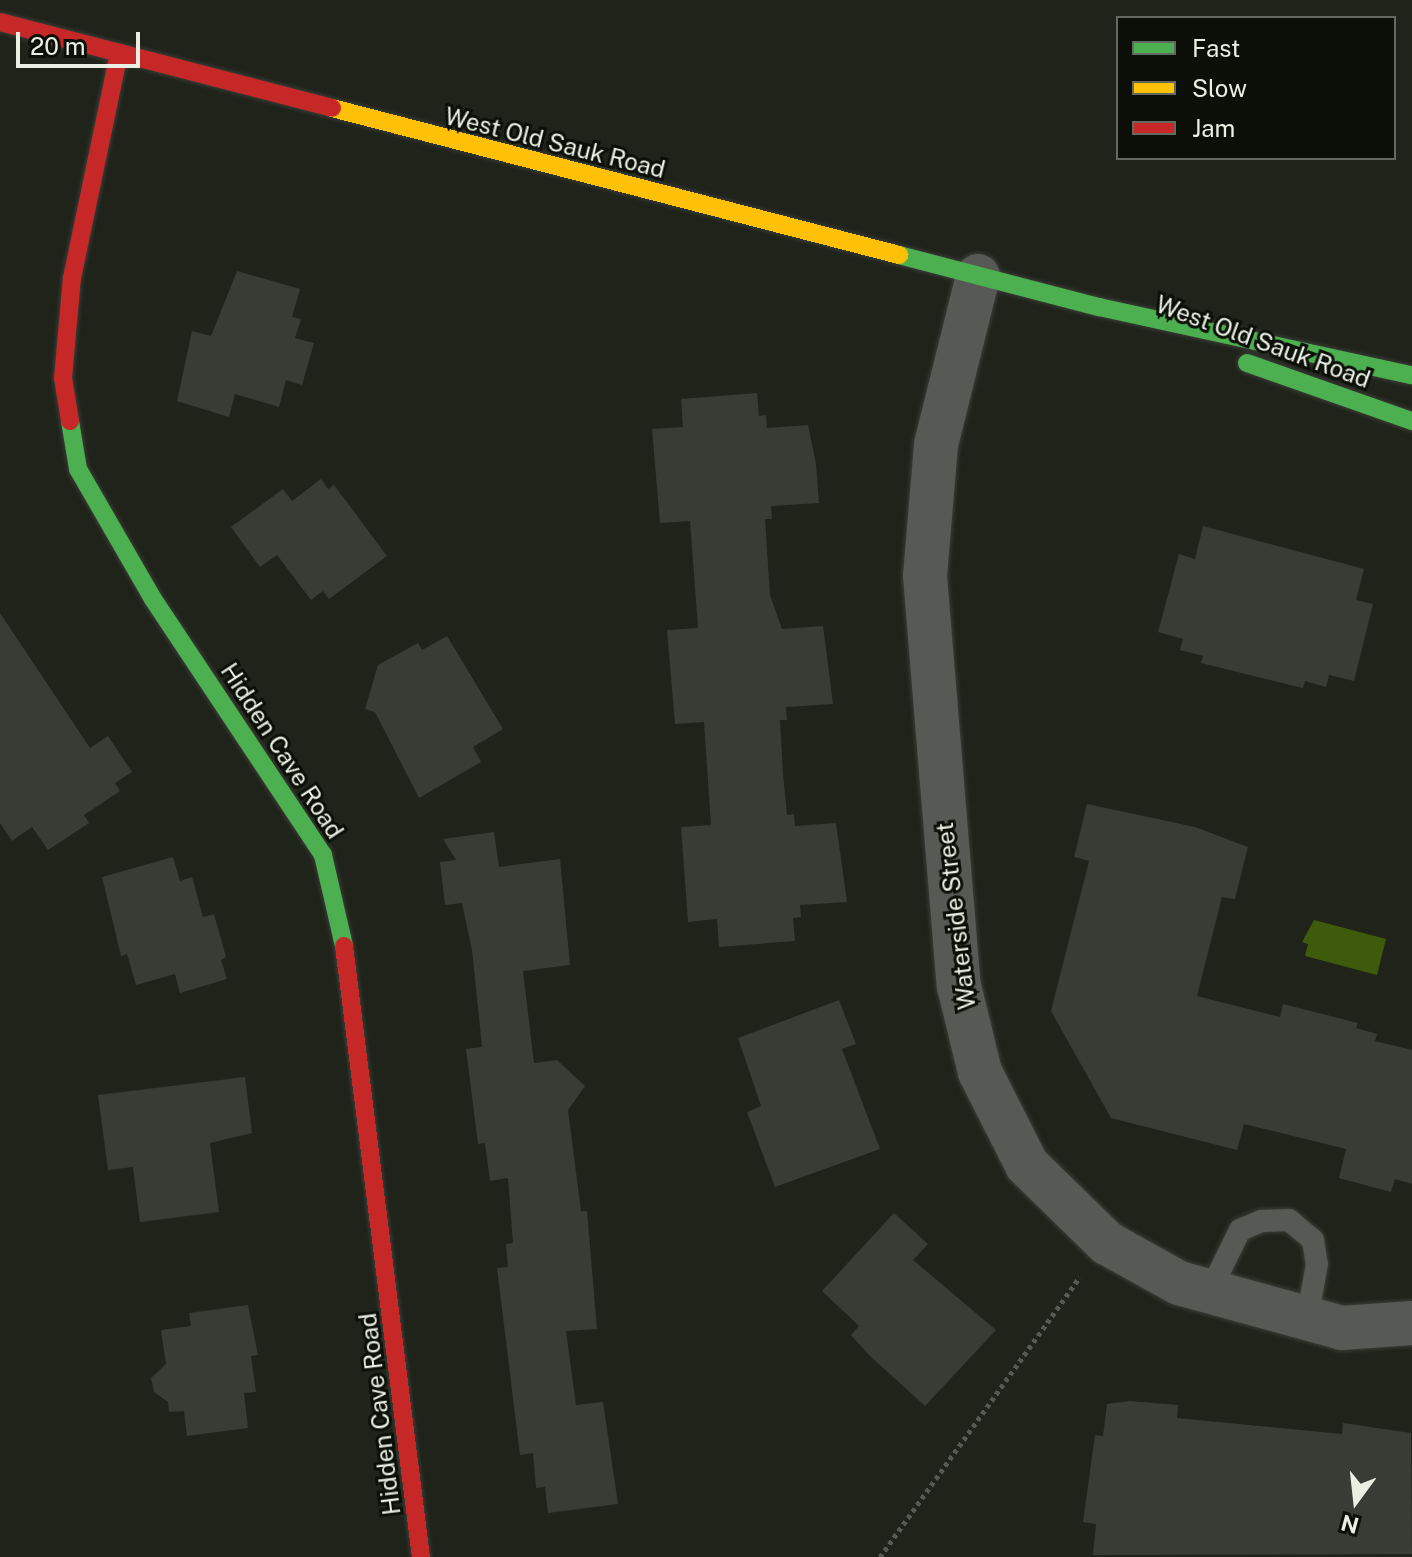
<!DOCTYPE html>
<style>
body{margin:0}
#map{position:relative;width:1412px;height:1557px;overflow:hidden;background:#1f231a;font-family:"Public Sans",sans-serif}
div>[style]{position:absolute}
.water>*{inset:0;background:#3d5b0b}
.building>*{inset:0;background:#393c35}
.path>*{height:5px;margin-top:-2.5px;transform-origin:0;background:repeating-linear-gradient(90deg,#565a53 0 4px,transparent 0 8px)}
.roads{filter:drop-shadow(0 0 2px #3a3d36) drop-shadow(0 0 2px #3a3d36)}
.lane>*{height:22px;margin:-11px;padding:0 11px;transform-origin:11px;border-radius:11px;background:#575a54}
.street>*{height:44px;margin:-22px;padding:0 22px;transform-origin:22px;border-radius:22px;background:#575a54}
.fast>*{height:18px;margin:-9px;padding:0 9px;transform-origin:9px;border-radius:9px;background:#4caf50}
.slow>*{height:18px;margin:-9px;padding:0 9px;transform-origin:9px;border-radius:9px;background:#ffc107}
.jam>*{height:18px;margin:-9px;padding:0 9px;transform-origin:9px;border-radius:9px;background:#c62828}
span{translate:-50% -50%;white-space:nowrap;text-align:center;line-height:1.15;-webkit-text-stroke:6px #0b0f07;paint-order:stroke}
.street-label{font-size:24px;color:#e9efe3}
.legend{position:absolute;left:1116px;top:16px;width:280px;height:144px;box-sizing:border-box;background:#0b0f07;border:2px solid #64695f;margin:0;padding:10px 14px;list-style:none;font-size:24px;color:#e9efe3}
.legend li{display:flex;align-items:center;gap:16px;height:40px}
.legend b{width:40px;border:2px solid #64695f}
.north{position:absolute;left:1316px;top:1461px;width:80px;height:80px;-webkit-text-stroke:6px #0b0f07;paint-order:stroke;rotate:195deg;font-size:22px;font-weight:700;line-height:32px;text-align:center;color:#e9efe3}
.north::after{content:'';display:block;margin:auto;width:28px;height:36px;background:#e9efe3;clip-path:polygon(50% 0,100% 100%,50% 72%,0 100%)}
.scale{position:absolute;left:16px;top:32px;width:124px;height:36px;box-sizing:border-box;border:4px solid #e9efe3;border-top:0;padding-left:10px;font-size:24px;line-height:28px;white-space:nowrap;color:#e9efe3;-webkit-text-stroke:6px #0b0f07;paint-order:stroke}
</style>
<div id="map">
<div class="water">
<div style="clip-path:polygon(1314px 920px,1386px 939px,1377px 975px,1305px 956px,1308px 944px,1302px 942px)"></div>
</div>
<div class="building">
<div style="clip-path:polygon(237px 271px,300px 289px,292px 317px,301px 319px,295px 338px,314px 343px,302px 385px,286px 380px,279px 407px,235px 394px,229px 417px,177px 401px,192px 331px,211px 336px)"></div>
<div style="clip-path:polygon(757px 393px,759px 416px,766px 415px,767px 428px,808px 425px,816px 464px,819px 503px,771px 506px,772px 519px,765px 519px,770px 595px,782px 629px,823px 626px,833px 704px,786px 707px,787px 720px,780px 720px,783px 774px,787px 815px,794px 814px,795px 826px,836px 823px,847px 902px,800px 905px,801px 917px,793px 918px,795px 941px,719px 947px,717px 919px,688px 922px,681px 827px,711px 825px,704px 722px,675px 724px,667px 630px,698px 628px,690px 521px,660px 523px,652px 429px,683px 427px,681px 399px)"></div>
<div style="clip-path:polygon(321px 479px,328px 489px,334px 485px,387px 556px,329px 599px,323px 591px,311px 600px,277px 555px,260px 567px,231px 527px,283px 489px,292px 501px)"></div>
<div style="clip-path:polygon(1203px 526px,1364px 569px,1356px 600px,1373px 604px,1354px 681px,1329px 675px,1326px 687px,1305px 681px,1303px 688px,1201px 663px,1203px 656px,1180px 650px,1183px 639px,1158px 632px,1179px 554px,1195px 559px)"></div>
<div style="clip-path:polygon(0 613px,90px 748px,108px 736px,132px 772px,115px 783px,120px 791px,84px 815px,89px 823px,48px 850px,32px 827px,12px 841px,0 823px)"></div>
<div style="clip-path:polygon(447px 636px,503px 729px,473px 747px,481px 762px,419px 798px,375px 712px,365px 709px,378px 665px,418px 643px,422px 650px)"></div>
<div style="clip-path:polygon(1087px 804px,1195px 827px,1248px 847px,1235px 899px,1222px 897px,1197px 996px,1280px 1017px,1283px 1004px,1358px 1023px,1356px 1028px,1377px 1034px,1375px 1041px,1412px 1050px,1412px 1184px,1395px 1179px,1391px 1192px,1339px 1178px,1346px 1149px,1244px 1124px,1237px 1150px,1111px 1118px,1051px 1011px,1089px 861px,1074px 857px)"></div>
<div style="clip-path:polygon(494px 832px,499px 867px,560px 859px,570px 965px,523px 971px,534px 1063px,557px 1060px,585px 1086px,568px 1110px,581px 1211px,587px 1211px,597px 1329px,566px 1331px,576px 1405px,603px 1402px,618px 1504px,548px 1513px,545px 1487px,536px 1488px,533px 1453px,520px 1455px,497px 1268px,508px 1267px,506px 1244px,513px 1243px,508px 1178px,490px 1181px,485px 1143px,478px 1144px,466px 1049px,482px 1047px,472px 950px,462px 903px,445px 905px,440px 862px,456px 860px,443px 839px)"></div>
<div style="clip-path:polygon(173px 857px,180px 881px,192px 877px,203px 917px,214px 914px,226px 957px,221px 960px,227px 979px,180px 993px,175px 974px,136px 985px,127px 954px,121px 956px,102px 877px)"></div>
<div style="clip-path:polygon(839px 1000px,856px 1044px,842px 1049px,880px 1149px,775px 1187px,747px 1112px,761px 1106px,738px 1038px)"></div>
<div style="clip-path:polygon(245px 1077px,252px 1133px,210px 1143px,219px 1212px,140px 1222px,133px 1167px,108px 1170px,98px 1095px)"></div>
<div style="clip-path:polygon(894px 1213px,928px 1244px,913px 1260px,996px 1330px,925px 1406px,869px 1355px,851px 1335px,859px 1326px,822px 1291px)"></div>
<div style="clip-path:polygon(248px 1305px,258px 1355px,251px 1356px,256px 1392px,244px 1393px,248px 1428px,187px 1436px,184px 1411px,169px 1412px,168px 1402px,154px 1392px,151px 1378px,166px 1364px,161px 1330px,191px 1326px,189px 1313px)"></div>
<div style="clip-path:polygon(1130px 1401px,1178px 1405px,1177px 1418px,1342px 1434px,1343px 1423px,1411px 1433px,1412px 1554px,1093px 1555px,1096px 1524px,1083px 1522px,1095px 1435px,1103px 1436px,1107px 1404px)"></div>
</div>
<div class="path">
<div style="left:880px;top:1557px;width:344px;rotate:-54.5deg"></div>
</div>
<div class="roads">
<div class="lane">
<div style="left:1210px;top:1291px;width:68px;rotate:-63.8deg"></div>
<div style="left:1240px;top:1230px;width:23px;rotate:-23deg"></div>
<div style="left:1261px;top:1221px;width:28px;rotate:-2deg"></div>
<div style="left:1289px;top:1220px;width:31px;rotate:40deg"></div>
<div style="left:1313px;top:1240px;width:24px;rotate:81deg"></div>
<div style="left:1317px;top:1264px;width:56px;rotate:100.3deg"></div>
</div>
<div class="street">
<div style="left:978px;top:276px;width:174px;rotate:104deg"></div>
<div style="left:936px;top:445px;width:131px;rotate:94.8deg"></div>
<div style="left:925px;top:576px;width:411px;rotate:85.3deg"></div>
<div style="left:959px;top:986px;width:89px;rotate:76.3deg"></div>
<div style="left:980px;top:1072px;width:104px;rotate:63.2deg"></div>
<div style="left:1027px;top:1165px;width:112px;rotate:44.3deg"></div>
<div style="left:1107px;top:1243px;width:82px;rotate:29.1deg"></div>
<div style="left:1179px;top:1283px;width:169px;rotate:15.4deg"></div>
<div style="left:1342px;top:1328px;width:70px;rotate:-4.1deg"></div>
</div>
<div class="fast">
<div style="left:899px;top:255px;width:207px;rotate:14.6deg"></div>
<div style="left:1099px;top:307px;width:320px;rotate:12.3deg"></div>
<div style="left:1247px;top:363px;width:175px;rotate:19.4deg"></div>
<div style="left:70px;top:421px;width:49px;rotate:80.5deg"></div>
<div style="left:78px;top:469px;width:150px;rotate:60deg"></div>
<div style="left:153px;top:599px;width:307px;rotate:56.4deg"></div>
<div style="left:323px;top:855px;width:93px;rotate:77deg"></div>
</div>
<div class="slow">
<div style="left:332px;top:108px;width:586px;rotate:14.53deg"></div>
</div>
<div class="jam">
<div style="left:0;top:22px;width:343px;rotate:14.5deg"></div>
<div style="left:70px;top:421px;width:44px;rotate:-99.2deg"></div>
<div style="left:63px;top:378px;width:100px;rotate:-84.9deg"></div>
<div style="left:72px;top:278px;width:230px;rotate:-78.2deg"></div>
<div style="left:344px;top:946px;width:616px;rotate:82.82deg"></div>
</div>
</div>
<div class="street-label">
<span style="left:555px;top:143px;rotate:14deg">West Old Sauk Road</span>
<span style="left:1263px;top:342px;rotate:20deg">West Old Sauk Road</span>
<span style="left:282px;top:751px;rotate:57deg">Hidden Cave Road</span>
<span style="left:956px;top:916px;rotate:-97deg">Waterside Street</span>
<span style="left:380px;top:1414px;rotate:-97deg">Hidden Cave Road</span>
</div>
<ul class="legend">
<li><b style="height:10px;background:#4caf50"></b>Fast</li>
<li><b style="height:10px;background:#ffc107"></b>Slow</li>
<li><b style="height:10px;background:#c62828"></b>Jam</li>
</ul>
<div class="north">N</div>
<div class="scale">20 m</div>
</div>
